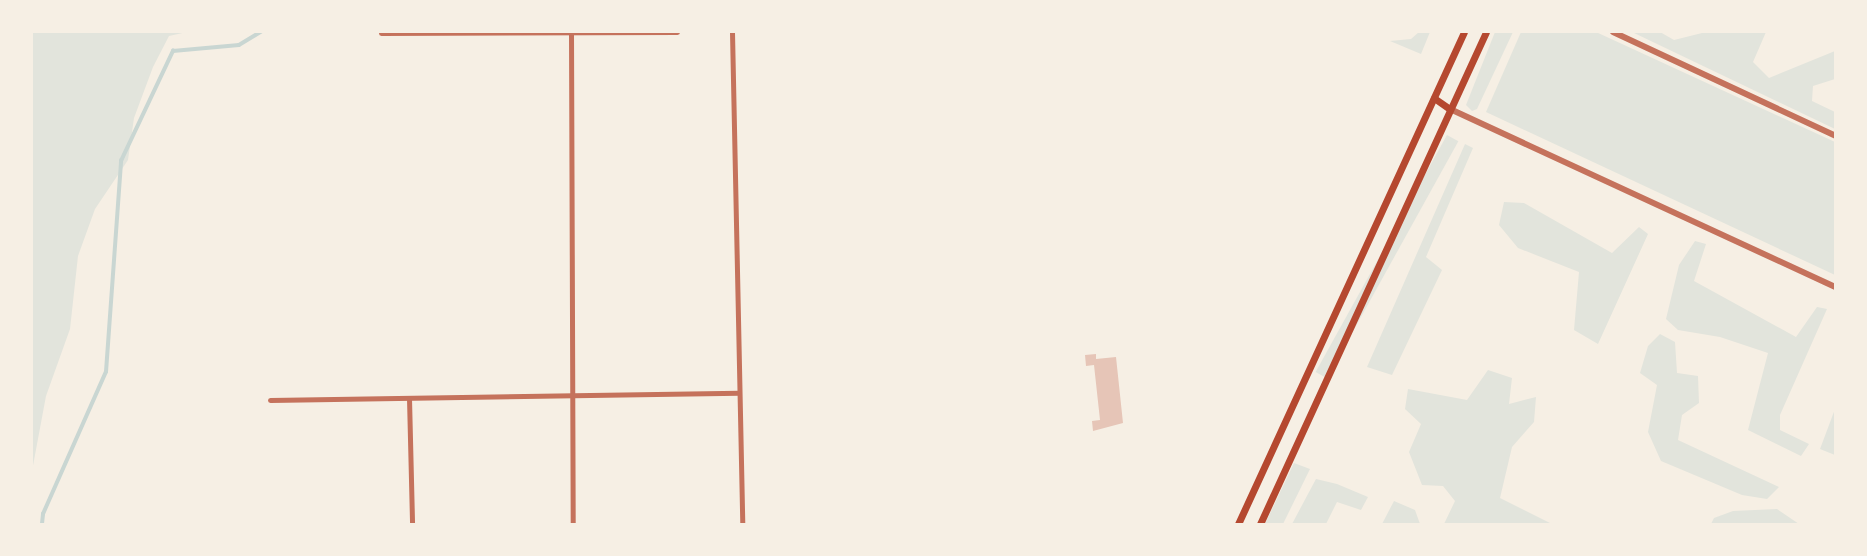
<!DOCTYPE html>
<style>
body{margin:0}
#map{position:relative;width:1867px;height:556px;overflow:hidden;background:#f6efe4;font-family:"Times New Roman",serif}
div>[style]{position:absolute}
.green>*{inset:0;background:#e2e4dc;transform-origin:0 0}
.stream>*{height:3.5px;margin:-1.75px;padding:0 1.75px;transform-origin:1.75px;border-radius:1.75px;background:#c9d6d2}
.building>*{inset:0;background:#e6c5b7}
.minor>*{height:5px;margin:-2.5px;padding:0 2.5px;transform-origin:2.5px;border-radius:2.5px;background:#c5725c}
.tertiary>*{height:6px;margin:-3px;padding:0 3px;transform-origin:3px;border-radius:3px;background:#c5725c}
.secondary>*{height:7px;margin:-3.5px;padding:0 3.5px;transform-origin:3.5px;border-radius:3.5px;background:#b5482f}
span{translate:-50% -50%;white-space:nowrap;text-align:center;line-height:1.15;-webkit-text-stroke:6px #f6efe4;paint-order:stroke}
.frame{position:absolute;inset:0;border:33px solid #f6efe4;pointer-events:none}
</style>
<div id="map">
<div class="green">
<div style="clip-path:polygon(32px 32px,187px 32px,169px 36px,153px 67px,134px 118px,128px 160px,95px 209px,78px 256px,70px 329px,46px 396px,32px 471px)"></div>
<div style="clip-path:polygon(1419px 32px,1430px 32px,1421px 54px,1390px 41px,1411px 39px)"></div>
<div style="clip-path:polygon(1495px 32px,1513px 32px,1477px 109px,1472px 111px,1466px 105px)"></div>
<div style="clip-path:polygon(1521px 32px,1596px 32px,1835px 142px,1835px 275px,1486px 112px)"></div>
<div style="clip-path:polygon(1632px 32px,1660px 32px,1674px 40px,1706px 32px,1766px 32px,1753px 62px,1769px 78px,1835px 51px,1835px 79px,1813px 86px,1812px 101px,1835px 112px,1835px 129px)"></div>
<div style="left:1447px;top:135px;width:13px;height:271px;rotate:29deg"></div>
<div style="clip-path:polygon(1465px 144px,1473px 148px,1426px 257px,1442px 270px,1392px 375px,1367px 367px)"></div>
<div style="clip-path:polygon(1504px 202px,1524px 203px,1612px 253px,1639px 227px,1648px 234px,1598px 344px,1574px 330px,1579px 272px,1518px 248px,1499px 225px)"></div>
<div style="clip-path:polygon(1695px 241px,1706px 244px,1694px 281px,1796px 337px,1817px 307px,1827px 309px,1780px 415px,1780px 430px,1809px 444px,1801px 456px,1748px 430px,1768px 353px,1720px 337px,1678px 330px,1666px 319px,1679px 265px)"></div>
<div style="clip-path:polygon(1660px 334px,1675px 342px,1677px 373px,1698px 376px,1699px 403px,1682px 415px,1678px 440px,1779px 487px,1767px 499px,1742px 495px,1661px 461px,1648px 432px,1657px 385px,1640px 373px,1648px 346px)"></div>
<div style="clip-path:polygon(1488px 370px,1512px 378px,1509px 404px,1536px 397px,1534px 422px,1512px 447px,1500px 498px,1552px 524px,1444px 524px,1455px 501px,1443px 486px,1422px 485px,1409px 452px,1421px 424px,1405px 409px,1408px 389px,1467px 400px)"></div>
<div style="clip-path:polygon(1835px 409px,1835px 455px,1820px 449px)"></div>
<div style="clip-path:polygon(1294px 463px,1310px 469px,1283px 524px,1265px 524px)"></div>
<div style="clip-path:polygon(1316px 479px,1337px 484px,1368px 497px,1361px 510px,1337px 502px,1326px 524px,1292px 524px)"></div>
<div style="clip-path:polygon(1394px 501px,1415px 510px,1420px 524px,1382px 524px)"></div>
<div style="clip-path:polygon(1777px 509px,1799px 524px,1711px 524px,1714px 518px,1733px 511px)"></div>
</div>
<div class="stream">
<div style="left:42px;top:524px;width:10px;rotate:-84deg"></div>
<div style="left:43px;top:514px;width:155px;rotate:-66.1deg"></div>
<div style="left:106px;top:372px;width:212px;rotate:-85.9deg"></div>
<div style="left:121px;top:161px;width:122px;rotate:-64.7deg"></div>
<div style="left:173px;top:51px;width:66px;rotate:-5.2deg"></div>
<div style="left:239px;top:45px;width:26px;rotate:-31deg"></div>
</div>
<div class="building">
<div style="clip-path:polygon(1096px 354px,1096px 359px,1116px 357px,1123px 423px,1093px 431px,1092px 421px,1100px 420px,1094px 365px,1086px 366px,1085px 355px)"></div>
</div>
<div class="minor">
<div style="left:571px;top:32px;width:492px;rotate:89.8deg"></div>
<div style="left:732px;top:32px;width:492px;rotate:88.8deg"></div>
<div style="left:381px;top:33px;width:296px;rotate:-0.2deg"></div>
<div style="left:409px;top:398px;width:126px;rotate:88.6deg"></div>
<div style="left:270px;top:400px;width:469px;rotate:-0.9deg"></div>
</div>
<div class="tertiary">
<div style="left:1613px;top:32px;width:246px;rotate:25deg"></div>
<div style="left:1450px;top:109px;width:425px;rotate:24.8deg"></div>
</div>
<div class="secondary">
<div style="left:1434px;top:98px;width:19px;rotate:35deg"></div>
<div style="left:1238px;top:524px;width:541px;rotate:-65.33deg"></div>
<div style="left:1260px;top:524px;width:541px;rotate:-65.33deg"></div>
</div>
<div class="frame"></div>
</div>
